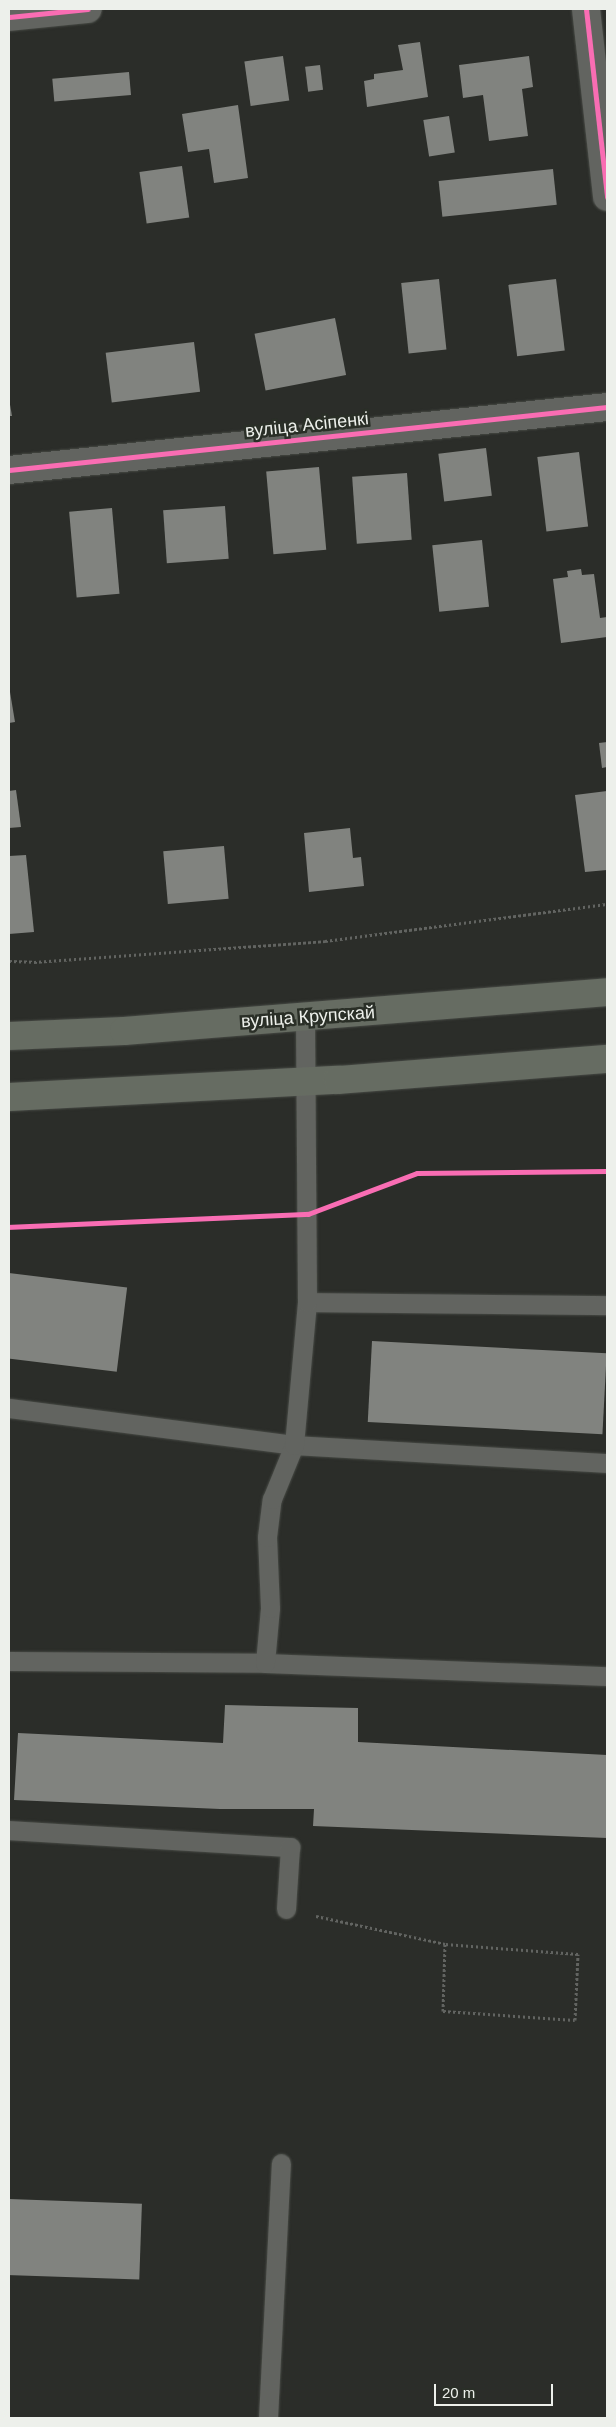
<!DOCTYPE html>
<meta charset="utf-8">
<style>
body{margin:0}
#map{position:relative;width:616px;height:2427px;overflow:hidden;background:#2b2d29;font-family:Helvetica,sans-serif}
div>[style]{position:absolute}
.building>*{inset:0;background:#81837f;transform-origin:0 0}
.path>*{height:3px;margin-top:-1.5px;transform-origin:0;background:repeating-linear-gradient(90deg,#626461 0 2.5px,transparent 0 5px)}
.roads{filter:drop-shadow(0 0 1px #474a45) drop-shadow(0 0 1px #474a45)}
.lane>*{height:19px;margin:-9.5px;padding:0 9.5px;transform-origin:9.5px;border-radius:9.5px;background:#626460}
.street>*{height:28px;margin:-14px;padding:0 14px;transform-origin:14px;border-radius:14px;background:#626460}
.primary>*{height:28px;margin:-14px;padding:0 14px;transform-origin:14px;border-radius:14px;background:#666c62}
.cycleway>*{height:5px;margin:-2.5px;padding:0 2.5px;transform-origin:2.5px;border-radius:2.5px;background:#f96db3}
span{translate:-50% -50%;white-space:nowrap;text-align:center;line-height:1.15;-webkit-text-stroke:5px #2a2f27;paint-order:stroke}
.street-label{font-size:18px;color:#edf0eb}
.frame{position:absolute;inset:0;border:10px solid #edf0eb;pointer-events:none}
.scale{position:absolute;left:434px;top:2384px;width:119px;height:22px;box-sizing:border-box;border:2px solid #edf0eb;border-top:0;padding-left:6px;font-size:15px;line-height:18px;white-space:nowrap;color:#edf0eb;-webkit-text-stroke:4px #2a2f27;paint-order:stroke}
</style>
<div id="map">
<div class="building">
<div style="clip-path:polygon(420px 42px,428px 97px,367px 107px,364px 81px,374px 79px,374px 74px,403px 70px,398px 45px)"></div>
<div style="left:283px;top:56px;width:45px;height:39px;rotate:82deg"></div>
<div style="clip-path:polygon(529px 56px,533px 87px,522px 89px,528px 136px,489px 141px,483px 95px,463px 98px,459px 65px)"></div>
<div style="left:320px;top:65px;width:25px;height:15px;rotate:83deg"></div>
<div style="left:129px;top:72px;width:23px;height:77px;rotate:85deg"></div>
<div style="clip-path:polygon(238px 105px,248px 178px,214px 183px,209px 149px,188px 152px,182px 114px)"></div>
<div style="left:449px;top:116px;width:37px;height:26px;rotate:81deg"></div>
<div style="left:182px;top:166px;width:52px;height:43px;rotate:82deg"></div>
<div style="left:553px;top:169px;width:36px;height:115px;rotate:84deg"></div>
<div style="left:439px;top:279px;width:71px;height:38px;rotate:84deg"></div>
<div style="left:556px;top:279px;width:72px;height:48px;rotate:83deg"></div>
<div style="left:335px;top:318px;width:58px;height:82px;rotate:79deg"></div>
<div style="left:194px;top:342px;width:50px;height:89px;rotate:83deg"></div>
<div style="clip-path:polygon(9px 399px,12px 416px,9px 416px)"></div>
<div style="left:486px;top:448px;width:48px;height:48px;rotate:83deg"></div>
<div style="left:579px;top:452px;width:75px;height:42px;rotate:83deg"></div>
<div style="left:319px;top:467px;width:83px;height:53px;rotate:85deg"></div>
<div style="left:407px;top:473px;width:67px;height:55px;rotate:86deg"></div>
<div style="left:225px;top:506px;width:53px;height:62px;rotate:86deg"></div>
<div style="left:112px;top:508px;width:86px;height:43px;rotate:85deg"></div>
<div style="left:482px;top:540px;width:67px;height:50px;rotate:84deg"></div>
<div style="clip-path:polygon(581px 569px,582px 575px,594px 574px,600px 618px,607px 617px,607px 637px,561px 643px,553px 579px,568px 577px,567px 571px)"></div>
<div style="clip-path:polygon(9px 686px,15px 722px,9px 723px)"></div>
<div style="clip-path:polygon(607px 742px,607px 767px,602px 768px,599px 743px)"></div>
<div style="clip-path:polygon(16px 790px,21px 827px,9px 828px,9px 791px)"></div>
<div style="clip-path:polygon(607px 791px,607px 870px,585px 872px,575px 795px)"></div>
<div style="clip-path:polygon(350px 828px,353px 858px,361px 857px,364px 886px,309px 892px,304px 833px)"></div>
<div style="left:224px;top:846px;width:53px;height:61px;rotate:85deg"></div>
<div style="clip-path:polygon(26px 855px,34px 932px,9px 934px,9px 856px)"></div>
<div style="left:9px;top:1273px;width:119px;height:85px;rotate:7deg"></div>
<div style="left:372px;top:1341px;width:235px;height:81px;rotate:3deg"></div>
<div style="clip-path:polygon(225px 1705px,358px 1708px,358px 1742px,607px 1755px,607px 1838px,313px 1826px,314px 1809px,220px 1809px,14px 1800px,18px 1733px,223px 1743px)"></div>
<div style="left:9px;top:2199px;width:133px;height:76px;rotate:2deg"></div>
</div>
<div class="path">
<div style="left:9px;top:961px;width:25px;rotate:2deg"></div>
<div style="left:34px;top:962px;width:292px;rotate:-4.1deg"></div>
<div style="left:325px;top:941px;width:284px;rotate:-7.5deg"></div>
<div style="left:316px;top:1916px;width:132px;rotate:12.2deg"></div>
<div style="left:445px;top:1944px;width:67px;rotate:91.7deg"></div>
<div style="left:443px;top:2011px;width:132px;rotate:3.9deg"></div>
<div style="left:575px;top:2020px;width:66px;rotate:-87.4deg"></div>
<div style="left:578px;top:1954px;width:133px;rotate:-175.7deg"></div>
</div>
<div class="roads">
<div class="lane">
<div style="left:307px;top:1302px;width:300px;rotate:0.6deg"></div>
<div style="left:9px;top:1408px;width:287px;rotate:7.4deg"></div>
<div style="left:294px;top:1445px;width:314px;rotate:3.3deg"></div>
<div style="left:9px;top:1661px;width:256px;rotate:0.4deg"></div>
<div style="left:265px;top:1663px;width:342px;rotate:2.2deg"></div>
<div style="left:265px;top:1663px;width:55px;rotate:-84.8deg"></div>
<div style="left:270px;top:1608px;width:71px;rotate:-92.4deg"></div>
<div style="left:267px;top:1537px;width:38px;rotate:-83deg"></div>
<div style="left:272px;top:1499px;width:58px;rotate:-67.8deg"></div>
<div style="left:294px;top:1445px;width:144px;rotate:-84.8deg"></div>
<div style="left:307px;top:1302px;width:285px;rotate:-90.4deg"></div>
<div style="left:9px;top:1830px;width:282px;rotate:3.5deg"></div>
<div style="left:290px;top:1847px;width:62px;rotate:93.7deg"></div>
<div style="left:268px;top:2418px;width:255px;rotate:-87.1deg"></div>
</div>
<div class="street">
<div style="left:586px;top:9px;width:189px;rotate:83.6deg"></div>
<div style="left:9px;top:17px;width:79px;rotate:-5.8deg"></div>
<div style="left:9px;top:470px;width:601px;rotate:-6.01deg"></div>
</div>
<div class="primary">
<div style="left:9px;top:1036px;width:115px;rotate:-2.5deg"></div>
<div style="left:124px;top:1031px;width:485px;rotate:-4.6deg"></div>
<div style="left:9px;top:1097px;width:329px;rotate:-3deg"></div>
<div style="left:338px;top:1080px;width:270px;rotate:-4.5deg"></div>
</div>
</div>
<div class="cycleway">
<div style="left:586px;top:9px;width:189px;rotate:83.6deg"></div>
<div style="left:9px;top:17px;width:79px;rotate:-5.8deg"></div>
<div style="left:9px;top:470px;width:601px;rotate:-6.01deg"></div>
<div style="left:9px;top:1227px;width:299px;rotate:-2.5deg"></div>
<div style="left:308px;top:1214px;width:116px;rotate:-20.6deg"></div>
<div style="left:417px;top:1173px;width:190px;rotate:-0.6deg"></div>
</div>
<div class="street-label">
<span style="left:307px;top:425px;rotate:-6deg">вуліца Асіпенкі</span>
<span style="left:308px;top:1017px;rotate:-4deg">вуліца Крупскай</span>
</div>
<div class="frame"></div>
<div class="scale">20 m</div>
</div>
